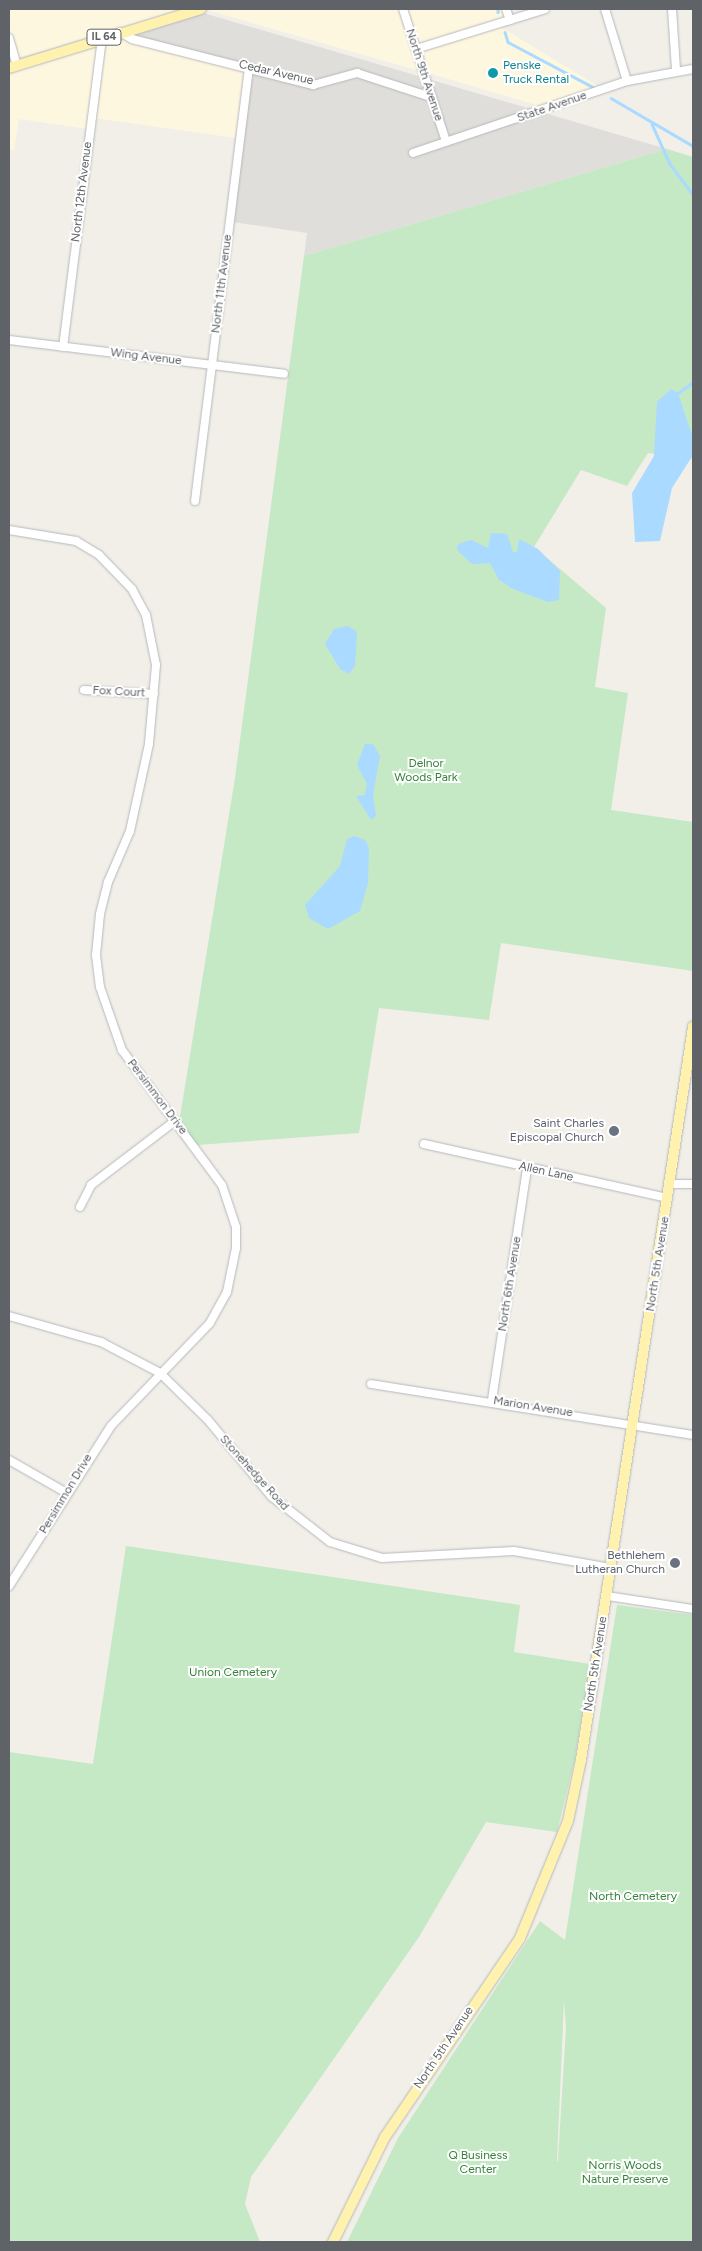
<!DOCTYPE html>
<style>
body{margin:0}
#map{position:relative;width:702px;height:2251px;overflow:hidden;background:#f1efe8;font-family:Figtree,sans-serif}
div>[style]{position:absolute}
.commercial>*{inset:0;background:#fef7e0}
.industrial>*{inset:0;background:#e0deda}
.green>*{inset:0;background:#c5e8c5}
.water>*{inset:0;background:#aadaff}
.stream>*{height:2.5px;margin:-1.25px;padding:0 1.25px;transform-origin:1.25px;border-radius:1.25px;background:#aadaff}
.roads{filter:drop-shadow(0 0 1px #b5b8bc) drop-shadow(0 0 1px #b5b8bc)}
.minor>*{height:8px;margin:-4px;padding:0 4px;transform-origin:4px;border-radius:4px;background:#fff}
.major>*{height:10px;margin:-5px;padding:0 5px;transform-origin:5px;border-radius:5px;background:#fff2af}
.dots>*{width:14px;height:14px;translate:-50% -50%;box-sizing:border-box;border:2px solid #fff;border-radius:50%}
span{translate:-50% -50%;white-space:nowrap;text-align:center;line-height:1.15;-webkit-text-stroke:4px #fff;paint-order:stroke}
.shield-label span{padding:1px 4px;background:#fff;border:1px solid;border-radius:4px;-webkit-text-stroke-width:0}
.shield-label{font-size:11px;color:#5f6368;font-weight:700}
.culture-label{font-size:12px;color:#0d838f}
.left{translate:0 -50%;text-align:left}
.street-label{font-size:12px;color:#5f6368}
.park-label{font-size:12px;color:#348238}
.worship-label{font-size:12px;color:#5b616d}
.right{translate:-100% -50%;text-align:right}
.frame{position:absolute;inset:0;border:10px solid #5f6368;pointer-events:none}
</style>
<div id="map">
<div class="commercial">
<div style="clip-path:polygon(9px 9px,181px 9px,184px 10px,18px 58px,9px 29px)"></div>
<div style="clip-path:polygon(400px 9px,420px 71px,207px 10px,212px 9px)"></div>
<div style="clip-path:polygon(405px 9px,504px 9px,508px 20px,417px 46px)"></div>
<div style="clip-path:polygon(499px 26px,601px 88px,543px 107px,425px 72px,418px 50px)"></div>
<div style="clip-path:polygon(117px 36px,246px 69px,236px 138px,94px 118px,104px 39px)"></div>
<div style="clip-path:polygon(99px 41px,88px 129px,19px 119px,14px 150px,9px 149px,9px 71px)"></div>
</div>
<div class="industrial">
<div style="clip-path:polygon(200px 12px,667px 149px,304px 256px,307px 233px,233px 222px,252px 66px,125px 34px)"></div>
</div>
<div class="green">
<div style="clip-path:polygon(667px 149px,693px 157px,693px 459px,648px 453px,627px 486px,581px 470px,534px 547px,606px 608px,595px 687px,628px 693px,611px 810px,693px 822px,693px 971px,501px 943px,489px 1020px,379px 1008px,359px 1133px,197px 1145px,179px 1123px,235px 778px,304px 256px)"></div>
<div style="clip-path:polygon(126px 1546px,520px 1605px,514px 1652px,590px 1664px,575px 1759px,557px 1832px,486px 1822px,419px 1937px,251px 2177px,245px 2204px,260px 2242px,9px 2242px,9px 1752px,93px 1764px)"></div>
<div style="clip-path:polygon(evenodd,617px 1605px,693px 1615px,693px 2242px,347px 2242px,398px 2138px,540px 1921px,565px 1940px,617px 1605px,564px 2000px,566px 2028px,558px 2161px,557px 2161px,564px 2000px)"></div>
</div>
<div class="water">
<div style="clip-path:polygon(671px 389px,678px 393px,693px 438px,693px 455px,672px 488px,660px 541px,635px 542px,632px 493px,654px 456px,657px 402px)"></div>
<div style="clip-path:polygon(491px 533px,507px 534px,513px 552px,517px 552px,519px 539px,538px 549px,560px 571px,559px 600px,548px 602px,513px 589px,499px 580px,490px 563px,472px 564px,457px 550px,458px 544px,471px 540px,488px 548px)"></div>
<div style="clip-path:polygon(348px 626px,357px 632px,355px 666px,349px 674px,340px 669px,325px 644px,334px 629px)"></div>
<div style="clip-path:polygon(365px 744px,373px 744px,380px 756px,373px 795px,376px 816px,371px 820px,356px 796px,365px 795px,367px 784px,357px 765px)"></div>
<div style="clip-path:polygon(354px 836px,365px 840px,369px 848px,368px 883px,360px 911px,328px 929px,309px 918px,305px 905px,340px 866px,347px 839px)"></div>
</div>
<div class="stream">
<div style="left:498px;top:9px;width:3px;rotate:90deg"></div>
<div style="left:505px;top:32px;width:10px;rotate:73deg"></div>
<div style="left:508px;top:42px;width:96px;rotate:27.9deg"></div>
<div style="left:611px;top:98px;width:95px;rotate:30.3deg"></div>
<div style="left:652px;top:124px;width:44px;rotate:65.8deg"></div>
<div style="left:670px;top:164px;width:39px;rotate:53deg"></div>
<div style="left:693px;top:289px;width:2px;rotate:90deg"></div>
<div style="left:678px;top:393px;width:19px;rotate:-36deg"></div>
</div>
<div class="roads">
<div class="minor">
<div style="left:403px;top:9px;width:139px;rotate:72deg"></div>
<div style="left:506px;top:9px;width:12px;rotate:70deg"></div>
<div style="left:605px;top:9px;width:75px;rotate:73deg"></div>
<div style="left:672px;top:9px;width:61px;rotate:86.2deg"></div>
<div style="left:120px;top:32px;width:14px;rotate:30deg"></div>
<div style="left:132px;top:39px;width:187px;rotate:14.3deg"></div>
<div style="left:313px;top:85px;width:46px;rotate:-15.3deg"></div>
<div style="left:357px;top:73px;width:78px;rotate:18deg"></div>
<div style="left:9px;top:38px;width:29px;rotate:74deg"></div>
<div style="left:416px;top:49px;width:135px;rotate:-17.2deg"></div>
<div style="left:413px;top:153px;width:226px;rotate:-18.6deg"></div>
<div style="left:627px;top:81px;width:67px;rotate:-10.3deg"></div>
<div style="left:9px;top:340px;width:277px;rotate:7deg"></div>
<div style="left:63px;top:347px;width:311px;rotate:-82.8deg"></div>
<div style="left:195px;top:501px;width:437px;rotate:-82.9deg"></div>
<div style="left:9px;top:530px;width:68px;rotate:9.3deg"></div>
<div style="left:76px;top:541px;width:27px;rotate:31deg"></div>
<div style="left:99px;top:555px;width:47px;rotate:45.9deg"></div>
<div style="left:132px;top:589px;width:30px;rotate:62deg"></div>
<div style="left:146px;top:615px;width:51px;rotate:78.7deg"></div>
<div style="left:156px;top:665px;width:79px;rotate:95.1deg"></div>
<div style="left:149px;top:744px;width:89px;rotate:102.3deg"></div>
<div style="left:130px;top:831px;width:56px;rotate:113.3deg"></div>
<div style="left:108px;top:882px;width:33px;rotate:104deg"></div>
<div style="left:100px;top:914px;width:41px;rotate:95.6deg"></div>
<div style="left:96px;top:955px;width:32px;rotate:83deg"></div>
<div style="left:100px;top:987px;width:67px;rotate:70.8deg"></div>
<div style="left:122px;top:1050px;width:168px;rotate:53.5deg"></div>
<div style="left:222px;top:1185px;width:44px;rotate:71.6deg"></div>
<div style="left:236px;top:1227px;width:21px;rotate:90deg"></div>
<div style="left:236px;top:1248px;width:45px;rotate:101.6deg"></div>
<div style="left:227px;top:1292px;width:35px;rotate:119deg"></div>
<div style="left:210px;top:1323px;width:143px;rotate:133.9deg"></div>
<div style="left:111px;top:1426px;width:190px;rotate:122.5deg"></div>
<div style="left:84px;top:690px;width:70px;rotate:3.3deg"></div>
<div style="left:424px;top:1144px;width:250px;rotate:12.5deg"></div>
<div style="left:670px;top:1184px;width:23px"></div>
<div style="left:80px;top:1207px;width:25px;rotate:-63deg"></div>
<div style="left:91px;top:1185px;width:106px;rotate:-37.3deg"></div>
<div style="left:9px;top:1316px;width:96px;rotate:15.8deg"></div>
<div style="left:101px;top:1342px;width:67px;rotate:27.7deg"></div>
<div style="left:160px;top:1373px;width:67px;rotate:44.4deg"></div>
<div style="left:208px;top:1420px;width:99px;rotate:50.3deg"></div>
<div style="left:271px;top:1496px;width:75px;rotate:37.9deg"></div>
<div style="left:330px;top:1542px;width:54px;rotate:17.1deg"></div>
<div style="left:382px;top:1558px;width:132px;rotate:-3deg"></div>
<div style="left:514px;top:1551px;width:98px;rotate:9.9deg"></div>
<div style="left:371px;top:1384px;width:326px;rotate:9deg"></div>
<div style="left:492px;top:1400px;width:235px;rotate:-81.4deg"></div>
<div style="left:9px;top:1460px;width:64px;rotate:29.7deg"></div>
<div style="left:607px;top:1596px;width:87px;rotate:8.6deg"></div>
</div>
<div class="major">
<div style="left:9px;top:68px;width:201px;rotate:-17.1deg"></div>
<div style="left:333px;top:2242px;width:117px;rotate:-63.7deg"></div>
<div style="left:385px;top:2137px;width:240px;rotate:-55.8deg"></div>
<div style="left:520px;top:1938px;width:126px;rotate:-67.7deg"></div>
<div style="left:568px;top:1821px;width:62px;rotate:-78deg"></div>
<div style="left:581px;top:1760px;width:742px;rotate:-81.31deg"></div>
</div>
</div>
<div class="dots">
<div style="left:493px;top:73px;background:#0f9aa8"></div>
<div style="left:614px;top:1131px;background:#6b7280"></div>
<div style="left:675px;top:1563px;background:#6b7280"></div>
</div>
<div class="shield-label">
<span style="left:104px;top:37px">IL 64</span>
</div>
<div class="culture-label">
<span class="left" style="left:503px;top:73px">Penske<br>Truck Rental</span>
</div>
<div class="street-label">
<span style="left:276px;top:73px;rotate:13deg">Cedar Avenue</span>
<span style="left:424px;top:75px;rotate:72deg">North 9th Avenue</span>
<span style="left:552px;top:107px;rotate:-19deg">State Avenue</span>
<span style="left:82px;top:192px;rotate:-83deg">North 12th Avenue</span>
<span style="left:222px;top:284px;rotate:-83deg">North 11th Avenue</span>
<span style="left:146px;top:357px;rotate:7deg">Wing Avenue</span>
<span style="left:119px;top:692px;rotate:3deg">Fox Court</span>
<span style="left:157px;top:1097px;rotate:53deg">Persimmon Drive</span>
<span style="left:546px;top:1172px;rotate:12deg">Allen Lane</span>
<span style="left:658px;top:1264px;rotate:-81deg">North 5th Avenue</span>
<span style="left:510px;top:1284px;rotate:-81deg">North 6th Avenue</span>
<span style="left:533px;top:1407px;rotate:9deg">Marion Avenue</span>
<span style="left:254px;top:1473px;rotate:48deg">Stonehedge Road</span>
<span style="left:66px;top:1494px;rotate:-59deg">Persimmon Drive</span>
<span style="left:596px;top:1664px;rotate:-81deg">North 5th Avenue</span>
<span style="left:444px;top:2048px;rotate:-56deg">North 5th Avenue</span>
</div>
<div class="park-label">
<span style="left:426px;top:771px">Delnor<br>Woods Park</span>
<span style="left:233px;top:1673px">Union Cemetery</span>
<span style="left:633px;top:1897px">North Cemetery</span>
<span style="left:478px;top:2163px">Q Business<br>Center</span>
<span style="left:625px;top:2173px">Norris Woods<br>Nature Preserve</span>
</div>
<div class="worship-label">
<span class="right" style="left:604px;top:1131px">Saint Charles<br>Episcopal Church</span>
<span class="right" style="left:665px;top:1563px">Bethlehem<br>Lutheran Church</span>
</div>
<div class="frame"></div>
</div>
